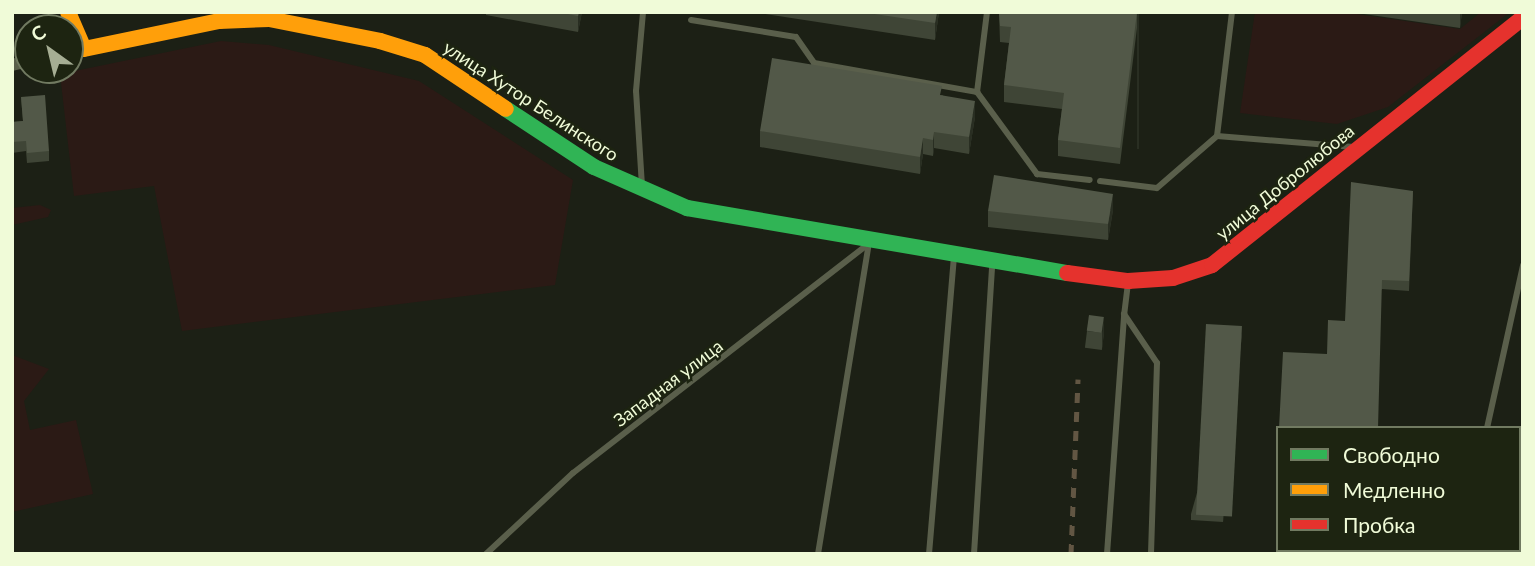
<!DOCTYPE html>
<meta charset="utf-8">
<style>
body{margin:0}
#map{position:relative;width:1535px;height:566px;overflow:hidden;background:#1c2015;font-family:Lato,sans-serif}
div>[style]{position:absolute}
.green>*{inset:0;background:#2b1a15}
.lane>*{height:6px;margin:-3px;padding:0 3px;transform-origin:3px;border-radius:3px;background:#5a5f4b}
.street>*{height:12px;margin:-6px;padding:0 6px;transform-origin:6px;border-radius:6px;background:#5a5f4b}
.fast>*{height:16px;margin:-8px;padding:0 8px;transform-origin:8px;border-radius:8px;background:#30b455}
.slow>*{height:16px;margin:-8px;padding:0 8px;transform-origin:8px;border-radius:8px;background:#ff9f0a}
.jam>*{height:16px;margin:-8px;padding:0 8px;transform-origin:8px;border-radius:8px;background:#e5322d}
.rail>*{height:5px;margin-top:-2.5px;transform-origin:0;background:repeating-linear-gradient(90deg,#625643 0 10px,transparent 0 19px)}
.wall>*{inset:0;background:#3f4536;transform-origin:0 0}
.shaded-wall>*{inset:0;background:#292e22;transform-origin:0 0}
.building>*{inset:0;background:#525848;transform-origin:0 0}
span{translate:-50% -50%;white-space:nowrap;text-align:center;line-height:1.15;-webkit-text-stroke:5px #1d2411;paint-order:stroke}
.street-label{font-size:18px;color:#f0fbd8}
.frame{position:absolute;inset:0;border:14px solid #f0fbd8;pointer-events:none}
.legend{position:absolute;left:1276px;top:426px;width:245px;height:126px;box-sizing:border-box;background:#1d2411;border:2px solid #717a61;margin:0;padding:9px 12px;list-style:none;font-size:21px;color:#f0fbd8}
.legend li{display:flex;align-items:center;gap:14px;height:35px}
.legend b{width:35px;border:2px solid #717a61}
.north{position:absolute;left:14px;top:14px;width:70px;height:70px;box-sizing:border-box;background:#1d2411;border:2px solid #717a61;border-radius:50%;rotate:326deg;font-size:19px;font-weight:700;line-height:28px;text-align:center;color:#f0fbd8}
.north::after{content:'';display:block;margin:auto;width:24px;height:32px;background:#a6ae94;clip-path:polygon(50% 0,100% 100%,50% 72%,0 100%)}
</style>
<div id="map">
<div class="green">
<div style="clip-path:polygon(1255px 12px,1343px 12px,1460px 29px,1481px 12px,1510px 12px,1388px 107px,1337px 124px,1240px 113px)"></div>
<div style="clip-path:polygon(221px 41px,269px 45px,419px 81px,573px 180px,555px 285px,182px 331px,154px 186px,74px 196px,60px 74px)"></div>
<div style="clip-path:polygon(40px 205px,51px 210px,48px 217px,12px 225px,12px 208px)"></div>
<div style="clip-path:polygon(12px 355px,49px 369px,24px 401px,30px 430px,76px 420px,93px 494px,12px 512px)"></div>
</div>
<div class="lane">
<div style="left:987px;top:12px;width:81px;rotate:97.1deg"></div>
<div style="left:977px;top:92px;width:102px;rotate:53.8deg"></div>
<div style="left:1037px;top:174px;width:53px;rotate:6.5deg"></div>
<div style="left:1232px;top:12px;width:125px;rotate:96.9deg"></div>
<div style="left:1217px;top:136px;width:137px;rotate:4.6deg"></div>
<div style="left:691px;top:20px;width:106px;rotate:9.2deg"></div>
<div style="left:796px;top:37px;width:32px;rotate:55deg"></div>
<div style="left:814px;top:63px;width:166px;rotate:10.1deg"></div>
<div style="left:1100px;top:181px;width:57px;rotate:7deg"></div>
<div style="left:1157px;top:188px;width:79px;rotate:-40.9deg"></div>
<div style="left:642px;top:186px;width:95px;rotate:-93.6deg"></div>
<div style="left:636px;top:91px;width:79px;rotate:-84.9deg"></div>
<div style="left:1128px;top:283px;width:31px;rotate:97deg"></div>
<div style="left:1124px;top:314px;width:59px;rotate:56deg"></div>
<div style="left:1157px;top:363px;width:191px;rotate:91.8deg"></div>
<div style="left:1487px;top:428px;width:167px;rotate:-77.5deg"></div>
<div style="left:486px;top:554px;width:119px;rotate:-43deg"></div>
<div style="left:573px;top:473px;width:376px;rotate:-37.8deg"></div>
<div style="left:818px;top:554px;width:310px;rotate:-80.7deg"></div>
<div style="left:929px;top:554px;width:296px;rotate:-85.2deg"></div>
<div style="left:974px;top:554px;width:291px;rotate:-86.4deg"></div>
<div style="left:1107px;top:554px;width:241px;rotate:-85.9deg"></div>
</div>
<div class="street">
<div style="left:70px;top:52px;width:14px;rotate:-12deg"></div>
<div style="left:12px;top:65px;width:16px;rotate:-14deg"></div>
</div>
<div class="fast">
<div style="left:506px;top:109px;width:105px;rotate:33.4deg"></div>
<div style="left:594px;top:167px;width:102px;rotate:23.8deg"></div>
<div style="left:687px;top:208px;width:386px;rotate:9.7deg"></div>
</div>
<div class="slow">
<div style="left:68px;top:12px;width:40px;rotate:66.6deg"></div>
<div style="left:84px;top:49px;width:138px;rotate:-11.7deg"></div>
<div style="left:219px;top:21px;width:50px;rotate:-2.3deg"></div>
<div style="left:269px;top:19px;width:113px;rotate:11.2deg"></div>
<div style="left:380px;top:41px;width:47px;rotate:17.3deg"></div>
<div style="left:425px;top:55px;width:97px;rotate:33.7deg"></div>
</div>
<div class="jam">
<div style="left:1067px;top:273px;width:62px;rotate:7.5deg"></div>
<div style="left:1128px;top:281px;width:45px;rotate:-3.8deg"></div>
<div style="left:1173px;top:278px;width:41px;rotate:-18.4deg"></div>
<div style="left:1212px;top:265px;width:397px;rotate:-38.5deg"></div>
</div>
<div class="rail">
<div style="left:1071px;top:554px;width:175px;rotate:-87.7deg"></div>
</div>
<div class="wall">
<div style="clip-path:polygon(486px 12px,582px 12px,578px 32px,486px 15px)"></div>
<div style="clip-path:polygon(753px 12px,939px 12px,935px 40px)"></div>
<div style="clip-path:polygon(999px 12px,1139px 12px,1120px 164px,1058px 156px,1058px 140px,1062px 109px,1004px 102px,1004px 85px,1009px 43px,1000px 42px)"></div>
<div style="clip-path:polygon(1364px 12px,1462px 12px,1460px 28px,1364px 14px)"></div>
<div style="clip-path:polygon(942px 95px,975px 117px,969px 154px,934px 148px,933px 156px,923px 154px,920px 174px,760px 147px,760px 131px)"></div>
<div style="clip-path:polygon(21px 97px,49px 151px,49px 161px,27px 163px,26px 151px,12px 153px,12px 122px,23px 121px)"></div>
<div style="clip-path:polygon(1413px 191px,1409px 291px,1382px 289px,1327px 354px,1345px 321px)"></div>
<div style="clip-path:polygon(1113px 210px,1108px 240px,988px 227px,988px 211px)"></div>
<div style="left:1087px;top:331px;width:17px;height:17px;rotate:7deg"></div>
<div style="clip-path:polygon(1242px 333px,1223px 522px,1191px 520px,1191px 514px)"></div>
</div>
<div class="shaded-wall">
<div style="clip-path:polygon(579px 12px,582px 12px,578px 32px,578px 16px)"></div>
<div style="clip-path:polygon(937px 12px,939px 12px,935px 40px,935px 23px)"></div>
<div style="left:1137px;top:12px;width:2px;height:137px"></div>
<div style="clip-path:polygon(1460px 12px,1462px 12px,1460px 28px)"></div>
<div style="clip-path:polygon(975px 101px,975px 117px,969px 154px,969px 137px)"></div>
<div style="clip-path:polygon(934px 132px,934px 148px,933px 156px,933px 140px)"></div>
<div style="clip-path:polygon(923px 138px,923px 154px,920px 174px,920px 157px)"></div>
<div style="clip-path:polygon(1113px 194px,1113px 210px,1108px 240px,1108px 224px)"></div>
<div style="clip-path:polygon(1104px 317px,1104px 333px,1102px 350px,1102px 333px)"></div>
<div style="clip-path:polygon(1242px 326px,1242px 333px,1223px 522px,1223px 516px)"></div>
</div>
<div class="building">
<div style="clip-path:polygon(558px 12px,579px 12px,578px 16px)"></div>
<div style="clip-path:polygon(861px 12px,937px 12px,935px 23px)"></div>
<div style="clip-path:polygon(999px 12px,1137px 12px,1120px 148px,1058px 140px,1064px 93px,1004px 85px,1011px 27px,1000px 26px)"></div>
<div style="clip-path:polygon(772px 58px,942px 86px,940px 95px,975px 101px,969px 137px,934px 132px,933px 140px,923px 138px,920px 157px,760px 131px)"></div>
<div style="clip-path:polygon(45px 95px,49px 151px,27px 153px,26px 141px,12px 142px,12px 122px,23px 121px,21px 97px)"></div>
<div style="clip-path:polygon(994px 175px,1113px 194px,1108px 224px,988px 211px)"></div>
<div style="clip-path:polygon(1351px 182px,1413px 191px,1409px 281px,1382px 280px,1378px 428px,1279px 428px,1283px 352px,1327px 354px,1328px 320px,1345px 321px)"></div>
<div style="left:1089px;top:315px;width:15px;height:16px;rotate:8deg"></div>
<div style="left:1206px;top:324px;width:36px;height:191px;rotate:3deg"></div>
</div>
<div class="street-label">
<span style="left:531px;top:101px;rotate:33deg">улица Хутор Белинского</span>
<span style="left:1285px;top:182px;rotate:-39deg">улица Добролюбова</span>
<span style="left:668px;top:383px;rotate:-37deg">Западная улица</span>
</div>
<div class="frame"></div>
<ul class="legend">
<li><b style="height:9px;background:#30b455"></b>Свободно</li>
<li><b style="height:9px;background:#ff9f0a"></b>Медленно</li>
<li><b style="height:9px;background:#e5322d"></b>Пробка</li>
</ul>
<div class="north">С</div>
</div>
